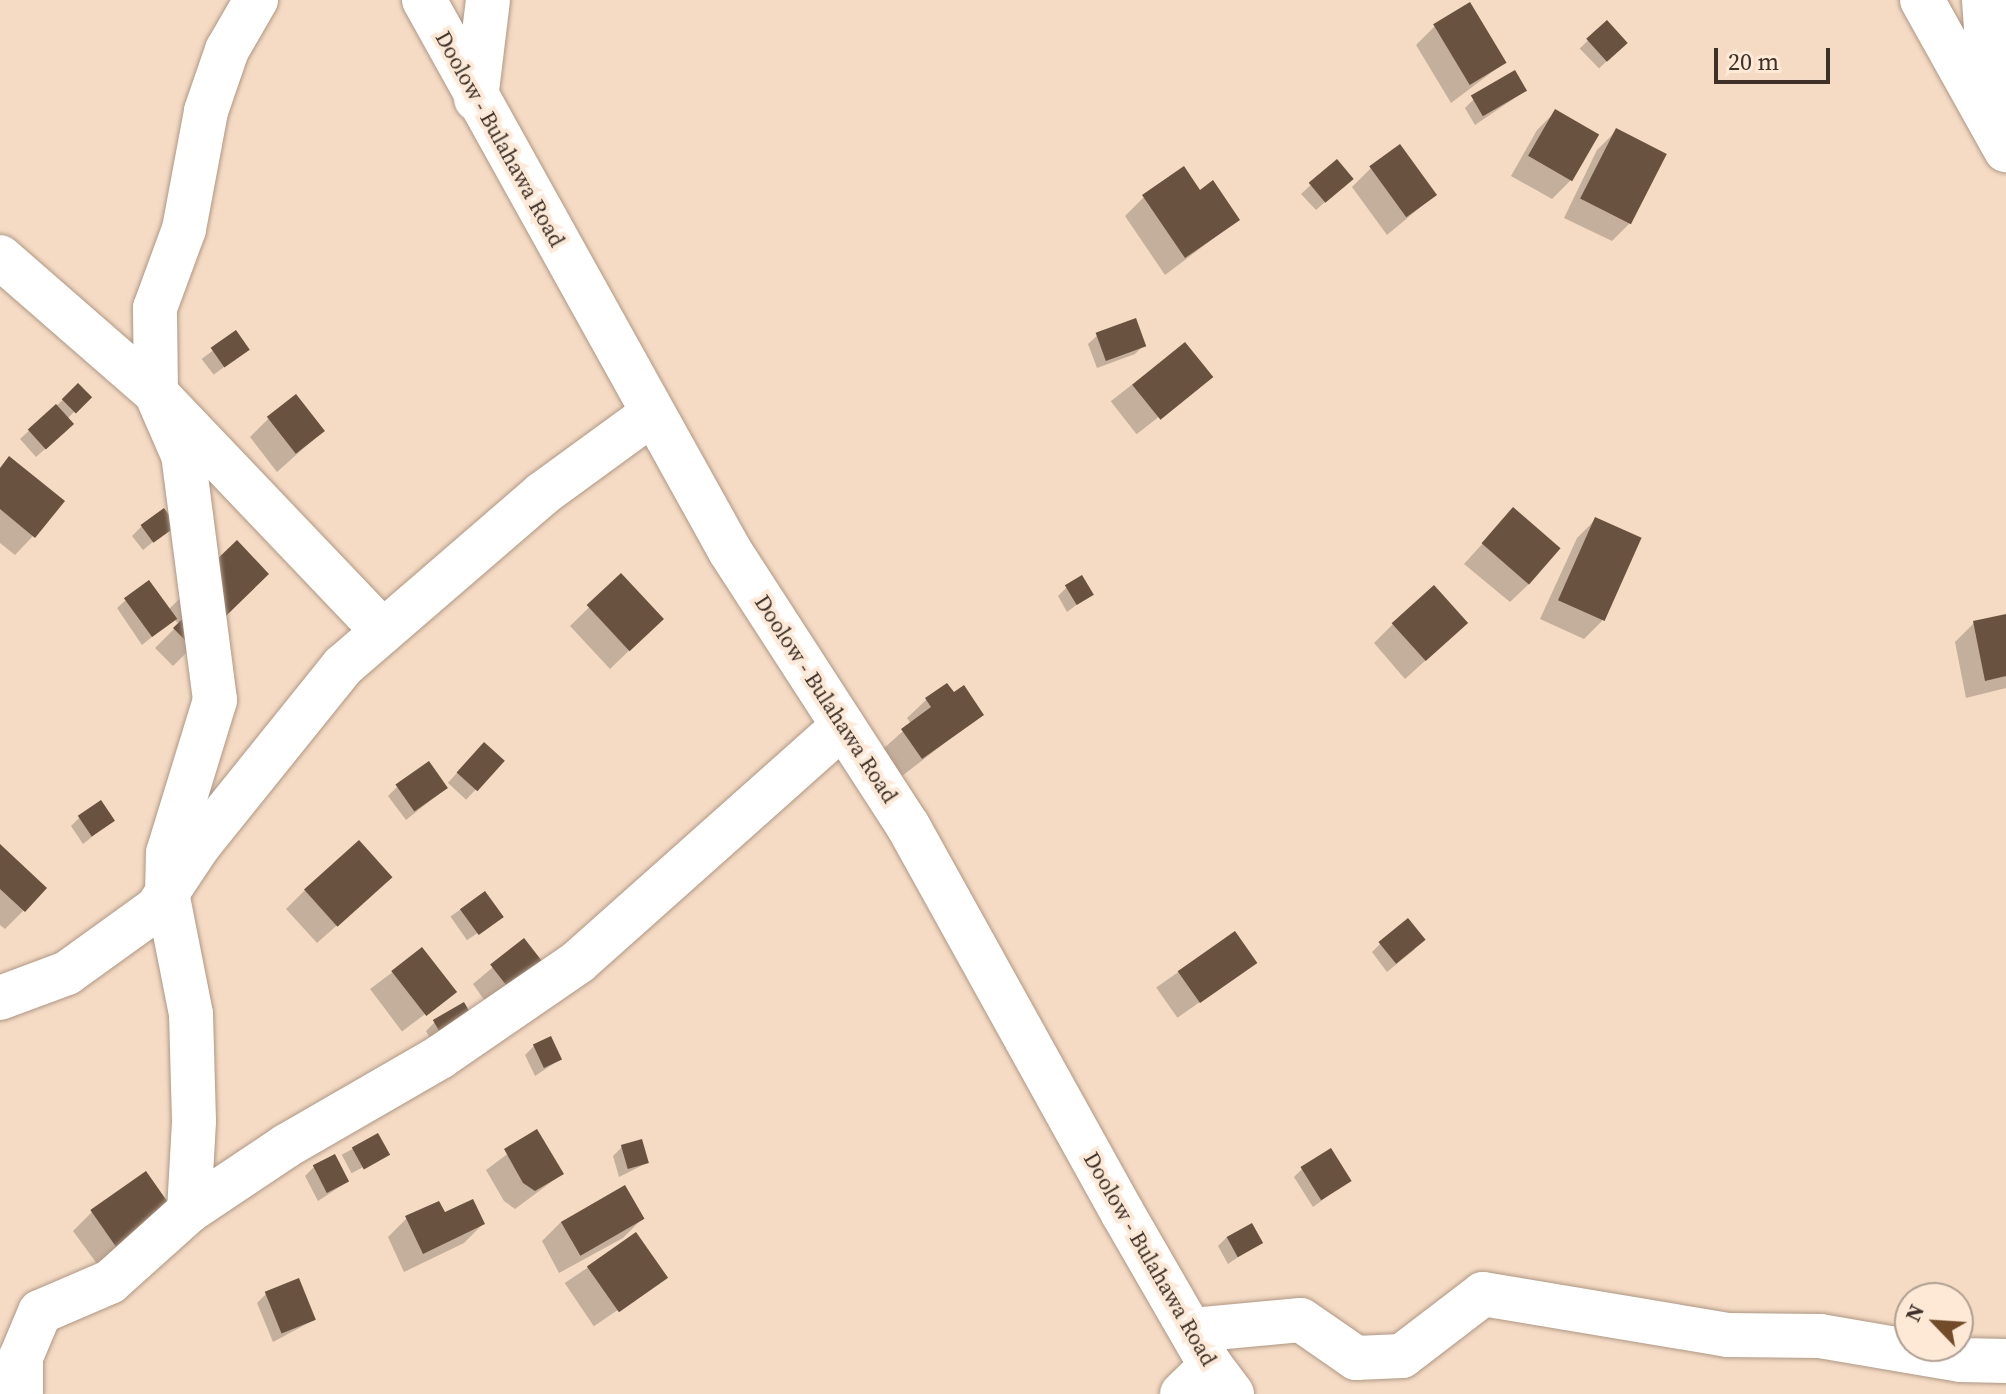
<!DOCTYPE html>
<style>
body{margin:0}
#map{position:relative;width:2006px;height:1394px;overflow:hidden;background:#f5dbc4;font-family:"Source Serif 4",serif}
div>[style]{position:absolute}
.shadow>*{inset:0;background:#0003;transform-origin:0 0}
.building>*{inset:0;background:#695340;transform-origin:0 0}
.roads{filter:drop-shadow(0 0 2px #af9782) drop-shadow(0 0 2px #af9782)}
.minor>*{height:44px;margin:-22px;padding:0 22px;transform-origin:22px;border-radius:22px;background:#fff}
.major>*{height:44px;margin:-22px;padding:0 22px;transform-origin:22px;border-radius:22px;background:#fff}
span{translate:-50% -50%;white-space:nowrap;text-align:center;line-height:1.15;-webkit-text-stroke:8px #fee9d7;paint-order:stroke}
.street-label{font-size:22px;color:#3c3229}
.north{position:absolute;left:1894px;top:1282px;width:80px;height:80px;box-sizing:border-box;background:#fee9d7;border:2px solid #b0a091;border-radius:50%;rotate:295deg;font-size:22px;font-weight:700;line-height:32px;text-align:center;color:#3c3229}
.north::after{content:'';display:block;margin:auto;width:28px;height:36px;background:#724c28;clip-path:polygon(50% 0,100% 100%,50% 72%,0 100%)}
.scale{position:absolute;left:1714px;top:48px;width:116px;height:36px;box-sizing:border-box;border:4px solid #3c3229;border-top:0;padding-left:10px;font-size:24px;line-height:28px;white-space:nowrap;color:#3c3229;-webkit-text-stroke:6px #fee9d7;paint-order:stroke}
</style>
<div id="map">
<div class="shadow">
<div style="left:1607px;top:22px;width:28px;height:38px;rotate:46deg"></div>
<div style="clip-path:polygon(1435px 26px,1504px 63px,1451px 103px,1416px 45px)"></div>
<div style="clip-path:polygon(1525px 91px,1475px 125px,1465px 108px,1474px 99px)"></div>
<div style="clip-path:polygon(1556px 111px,1571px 180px,1552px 199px,1511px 176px,1537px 130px)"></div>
<div style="clip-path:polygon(1616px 131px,1631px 222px,1612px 241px,1564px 218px,1597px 150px)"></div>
<div style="clip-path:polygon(1336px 162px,1342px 187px,1316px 210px,1301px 194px)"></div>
<div style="clip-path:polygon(1371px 168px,1435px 195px,1387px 235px,1352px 187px)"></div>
<div style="clip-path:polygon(1200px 193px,1238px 220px,1165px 275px,1125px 216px,1144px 197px)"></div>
<div style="left:236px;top:333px;width:20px;height:43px;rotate:53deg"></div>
<div style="clip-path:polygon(1098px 335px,1144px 345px,1135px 354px,1097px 368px,1088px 344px)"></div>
<div style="left:1184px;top:344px;width:42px;height:93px;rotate:52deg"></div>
<div style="clip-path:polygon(78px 386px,89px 397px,67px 419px,63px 433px,36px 457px,20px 439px)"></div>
<div style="clip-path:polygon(269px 418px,323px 431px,277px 472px,250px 437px)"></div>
<div style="clip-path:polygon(0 469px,33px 536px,15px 555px,0 543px)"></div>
<div style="clip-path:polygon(1513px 510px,1529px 584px,1510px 602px,1464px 564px)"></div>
<div style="clip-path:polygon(1596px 519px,1602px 621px,1584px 639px,1540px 619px,1577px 538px)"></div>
<div style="clip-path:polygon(174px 525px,143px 550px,132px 536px,141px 527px)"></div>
<div style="clip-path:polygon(237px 543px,266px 574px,173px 666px,155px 648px,179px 624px,174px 619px,142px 645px,117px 608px,126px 600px,168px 610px)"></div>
<div style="clip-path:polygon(621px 576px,642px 638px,610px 669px,570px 626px)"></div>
<div style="clip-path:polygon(1067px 587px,1091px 594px,1067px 612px,1058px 596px)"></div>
<div style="clip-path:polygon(2006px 616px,2006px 688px,1966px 698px,1955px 642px,1974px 623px)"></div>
<div style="clip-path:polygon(1393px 624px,1447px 641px,1405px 679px,1374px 643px)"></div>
<div style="clip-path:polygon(953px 695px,981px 715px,902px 776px,883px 749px,911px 724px,907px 718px,926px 700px)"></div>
<div style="left:484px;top:744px;width:25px;height:53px;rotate:43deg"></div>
<div style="clip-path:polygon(397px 787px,446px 788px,406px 820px,388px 796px)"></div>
<div style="clip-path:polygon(80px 817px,112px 821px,83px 844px,71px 826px)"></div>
<div style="clip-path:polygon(0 847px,24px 910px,5px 929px,0 925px)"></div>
<div style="clip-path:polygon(305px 890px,370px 896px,317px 943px,286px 909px)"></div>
<div style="left:484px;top:893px;width:29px;height:41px;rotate:55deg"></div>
<div style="left:1234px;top:933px;width:37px;height:95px;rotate:55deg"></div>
<div style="clip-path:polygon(524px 941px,494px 1014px,473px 984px)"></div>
<div style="clip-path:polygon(1381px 943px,1415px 949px,1387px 972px,1372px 952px)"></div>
<div style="left:422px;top:950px;width:53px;height:65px;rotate:53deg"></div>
<div style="clip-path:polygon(435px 1022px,476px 1026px,438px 1053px,426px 1031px)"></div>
<div style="clip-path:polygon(534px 1046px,559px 1060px,535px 1076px,525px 1055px)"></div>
<div style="clip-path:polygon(537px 1132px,562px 1174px,515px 1209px,504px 1201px,486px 1170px)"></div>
<div style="left:377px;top:1136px;width:21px;height:40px;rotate:62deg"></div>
<div style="clip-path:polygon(622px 1147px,647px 1163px,619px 1177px,613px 1156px)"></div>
<div style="clip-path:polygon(314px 1167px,347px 1182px,318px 1201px,305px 1176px)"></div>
<div style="clip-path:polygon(1303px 1168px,1350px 1180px,1313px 1207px,1294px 1177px)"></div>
<div style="clip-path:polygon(625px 1187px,642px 1219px,623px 1238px,559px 1273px,542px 1241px,561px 1222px)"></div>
<div style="clip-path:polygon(92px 1212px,156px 1234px,103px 1272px,73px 1231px)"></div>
<div style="clip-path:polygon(444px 1214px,483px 1224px,464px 1243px,404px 1272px,388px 1237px,407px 1218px)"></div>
<div style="left:636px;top:1235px;width:52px;height:86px;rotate:56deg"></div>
<div style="clip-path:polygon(1227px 1237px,1260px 1242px,1228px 1264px,1218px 1246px)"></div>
<div style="clip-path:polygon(266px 1294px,314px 1320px,273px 1342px,257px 1303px)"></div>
</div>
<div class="building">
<div style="left:1470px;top:2px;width:71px;height:43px;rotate:59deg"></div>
<div style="left:1607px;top:20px;width:31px;height:28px;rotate:48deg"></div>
<div style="left:1515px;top:70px;width:24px;height:51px;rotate:60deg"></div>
<div style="left:1555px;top:109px;width:51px;height:54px;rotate:30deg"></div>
<div style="left:1616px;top:128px;width:57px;height:79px;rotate:27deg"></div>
<div style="left:1400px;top:144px;width:63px;height:38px;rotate:54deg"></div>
<div style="left:1337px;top:159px;width:26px;height:37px;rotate:50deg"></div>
<div style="clip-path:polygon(1184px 166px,1200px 190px,1213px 180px,1240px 220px,1185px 258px,1142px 195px)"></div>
<div style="left:1136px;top:318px;width:30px;height:43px;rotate:70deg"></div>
<div style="left:236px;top:330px;width:24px;height:31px;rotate:55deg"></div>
<div style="left:1185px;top:342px;width:45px;height:68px;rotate:51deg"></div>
<div style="left:78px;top:383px;width:20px;height:23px;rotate:45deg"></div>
<div style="left:296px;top:394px;width:47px;height:37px;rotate:52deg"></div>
<div style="left:56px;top:404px;width:27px;height:38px;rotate:48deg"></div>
<div style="clip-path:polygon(9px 456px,65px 501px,35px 538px,0 509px,0 468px)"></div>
<div style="left:1513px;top:507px;width:63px;height:48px;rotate:41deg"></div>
<div style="left:164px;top:508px;width:22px;height:29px;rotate:54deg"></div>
<div style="left:1595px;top:517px;width:51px;height:91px;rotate:24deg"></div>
<div style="clip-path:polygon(237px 540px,269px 574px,193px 648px,173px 628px,197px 605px,184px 591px)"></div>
<div style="left:621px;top:573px;width:63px;height:47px;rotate:47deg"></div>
<div style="left:1082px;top:575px;width:23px;height:20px;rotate:59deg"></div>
<div style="left:149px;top:580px;width:48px;height:31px;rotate:54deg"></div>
<div style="left:1434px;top:585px;width:51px;height:57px;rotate:48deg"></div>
<div style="clip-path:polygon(2006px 614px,2006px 676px,1985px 681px,1973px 621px)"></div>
<div style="clip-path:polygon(947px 683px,954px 692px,964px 685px,984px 715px,922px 759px,901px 729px,931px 707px,925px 698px)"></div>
<div style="left:484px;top:742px;width:28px;height:41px;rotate:42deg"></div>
<div style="left:429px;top:761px;width:33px;height:41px;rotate:55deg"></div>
<div style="left:101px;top:800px;width:25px;height:28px;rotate:56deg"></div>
<div style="left:359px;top:840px;width:50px;height:74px;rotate:48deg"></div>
<div style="clip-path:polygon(0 844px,47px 888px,25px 912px,0 889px)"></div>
<div style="left:485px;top:891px;width:32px;height:31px;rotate:54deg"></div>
<div style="left:1408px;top:918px;width:28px;height:38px;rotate:51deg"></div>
<div style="left:1235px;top:931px;width:39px;height:70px;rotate:55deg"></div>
<div style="left:524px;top:938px;width:41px;height:43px;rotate:52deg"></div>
<div style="left:422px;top:947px;width:57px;height:39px;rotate:52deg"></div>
<div style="left:464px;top:1002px;width:28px;height:36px;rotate:60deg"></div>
<div style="left:551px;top:1036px;width:26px;height:20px;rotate:65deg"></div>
<div style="clip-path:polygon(537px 1129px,564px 1174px,535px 1191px,523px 1183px,504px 1149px)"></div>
<div style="left:378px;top:1133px;width:25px;height:30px;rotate:61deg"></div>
<div style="left:642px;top:1139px;width:25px;height:22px;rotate:74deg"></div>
<div style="left:1331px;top:1148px;width:39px;height:36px;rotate:58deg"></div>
<div style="left:335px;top:1154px;width:31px;height:25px;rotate:63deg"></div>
<div style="left:146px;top:1171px;width:54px;height:68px;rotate:55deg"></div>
<div style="left:625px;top:1185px;width:39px;height:74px;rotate:60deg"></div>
<div style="clip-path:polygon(473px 1199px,485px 1224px,423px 1254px,405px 1216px,439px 1201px,445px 1212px)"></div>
<div style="left:1252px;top:1223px;width:23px;height:29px;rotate:61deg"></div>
<div style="left:636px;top:1232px;width:56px;height:60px;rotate:55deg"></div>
<div style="left:299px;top:1278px;width:45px;height:37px;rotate:68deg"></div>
</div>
<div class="roads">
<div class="minor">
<div style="left:1922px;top:0;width:172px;rotate:60.8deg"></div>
<div style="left:1984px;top:0;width:115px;rotate:86deg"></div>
<div style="left:476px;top:99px;width:100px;rotate:-83.1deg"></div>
<div style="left:0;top:257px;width:207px;rotate:41.1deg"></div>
<div style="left:156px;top:393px;width:329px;rotate:46.4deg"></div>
<div style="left:0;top:998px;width:72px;rotate:-20.5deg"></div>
<div style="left:67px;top:973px;width:111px;rotate:-35.8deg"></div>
<div style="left:157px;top:908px;width:76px;rotate:-56.3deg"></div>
<div style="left:199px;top:845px;width:230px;rotate:-51.2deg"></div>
<div style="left:343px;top:666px;width:263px;rotate:-40.8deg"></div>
<div style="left:542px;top:494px;width:137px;rotate:-36.1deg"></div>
<div style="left:189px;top:1211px;width:90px;rotate:-86.8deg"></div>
<div style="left:194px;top:1121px;width:107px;rotate:-91.6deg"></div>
<div style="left:191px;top:1014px;width:123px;rotate:-101.2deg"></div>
<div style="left:167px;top:893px;width:40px;rotate:-88.6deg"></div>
<div style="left:168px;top:853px;width:160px;rotate:-72.9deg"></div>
<div style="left:215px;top:700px;width:247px;rotate:-97.4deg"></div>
<div style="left:183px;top:455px;width:68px;rotate:-113.5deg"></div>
<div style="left:156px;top:393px;width:85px;rotate:-90.7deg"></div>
<div style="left:155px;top:308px;width:84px;rotate:-69.8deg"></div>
<div style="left:184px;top:229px;width:120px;rotate:-79.4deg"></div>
<div style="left:206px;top:111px;width:65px;rotate:-71deg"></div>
<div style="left:227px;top:50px;width:58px;rotate:-59.9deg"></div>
<div style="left:1193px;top:1330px;width:108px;rotate:-5.3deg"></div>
<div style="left:1301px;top:1320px;width:67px;rotate:34.6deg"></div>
<div style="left:1356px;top:1358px;width:46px;rotate:-2.5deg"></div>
<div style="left:1402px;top:1356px;width:102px;rotate:-37.4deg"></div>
<div style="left:1483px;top:1294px;width:248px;rotate:9.5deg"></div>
<div style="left:1728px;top:1335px;width:92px;rotate:0.6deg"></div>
<div style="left:1820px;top:1336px;width:143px;rotate:9.7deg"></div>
<div style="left:1961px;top:1360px;width:45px;rotate:1.3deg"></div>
<div style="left:21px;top:1394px;width:37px;rotate:-90deg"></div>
<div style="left:21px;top:1357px;width:49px;rotate:-67.1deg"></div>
<div style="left:40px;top:1312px;width:76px;rotate:-23.2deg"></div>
<div style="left:110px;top:1282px;width:106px;rotate:-41.9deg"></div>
<div style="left:189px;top:1211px;width:117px;rotate:-33.8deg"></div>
<div style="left:286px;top:1146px;width:178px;rotate:-30deg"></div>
<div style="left:440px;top:1057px;width:168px;rotate:-34.5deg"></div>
<div style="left:578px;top:962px;width:355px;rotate:-41.7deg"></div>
<div style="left:1182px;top:1394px;width:40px;rotate:-44deg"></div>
</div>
<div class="major">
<div style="left:424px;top:0;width:630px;rotate:60.95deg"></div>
<div style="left:730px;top:551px;width:328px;rotate:57.1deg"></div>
<div style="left:908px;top:826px;width:441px;rotate:61deg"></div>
<div style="left:1122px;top:1212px;width:178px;rotate:60deg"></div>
<div style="left:1211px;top:1366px;width:35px;rotate:53deg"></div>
</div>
</div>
<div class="street-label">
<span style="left:500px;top:139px;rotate:61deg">Doolow - Bulahawa Road</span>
<span style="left:826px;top:699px;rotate:57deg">Doolow - Bulahawa Road</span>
<span style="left:1150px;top:1259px;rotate:60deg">Doolow - Bulahawa Road</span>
</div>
<div class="north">N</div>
<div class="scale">20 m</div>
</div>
